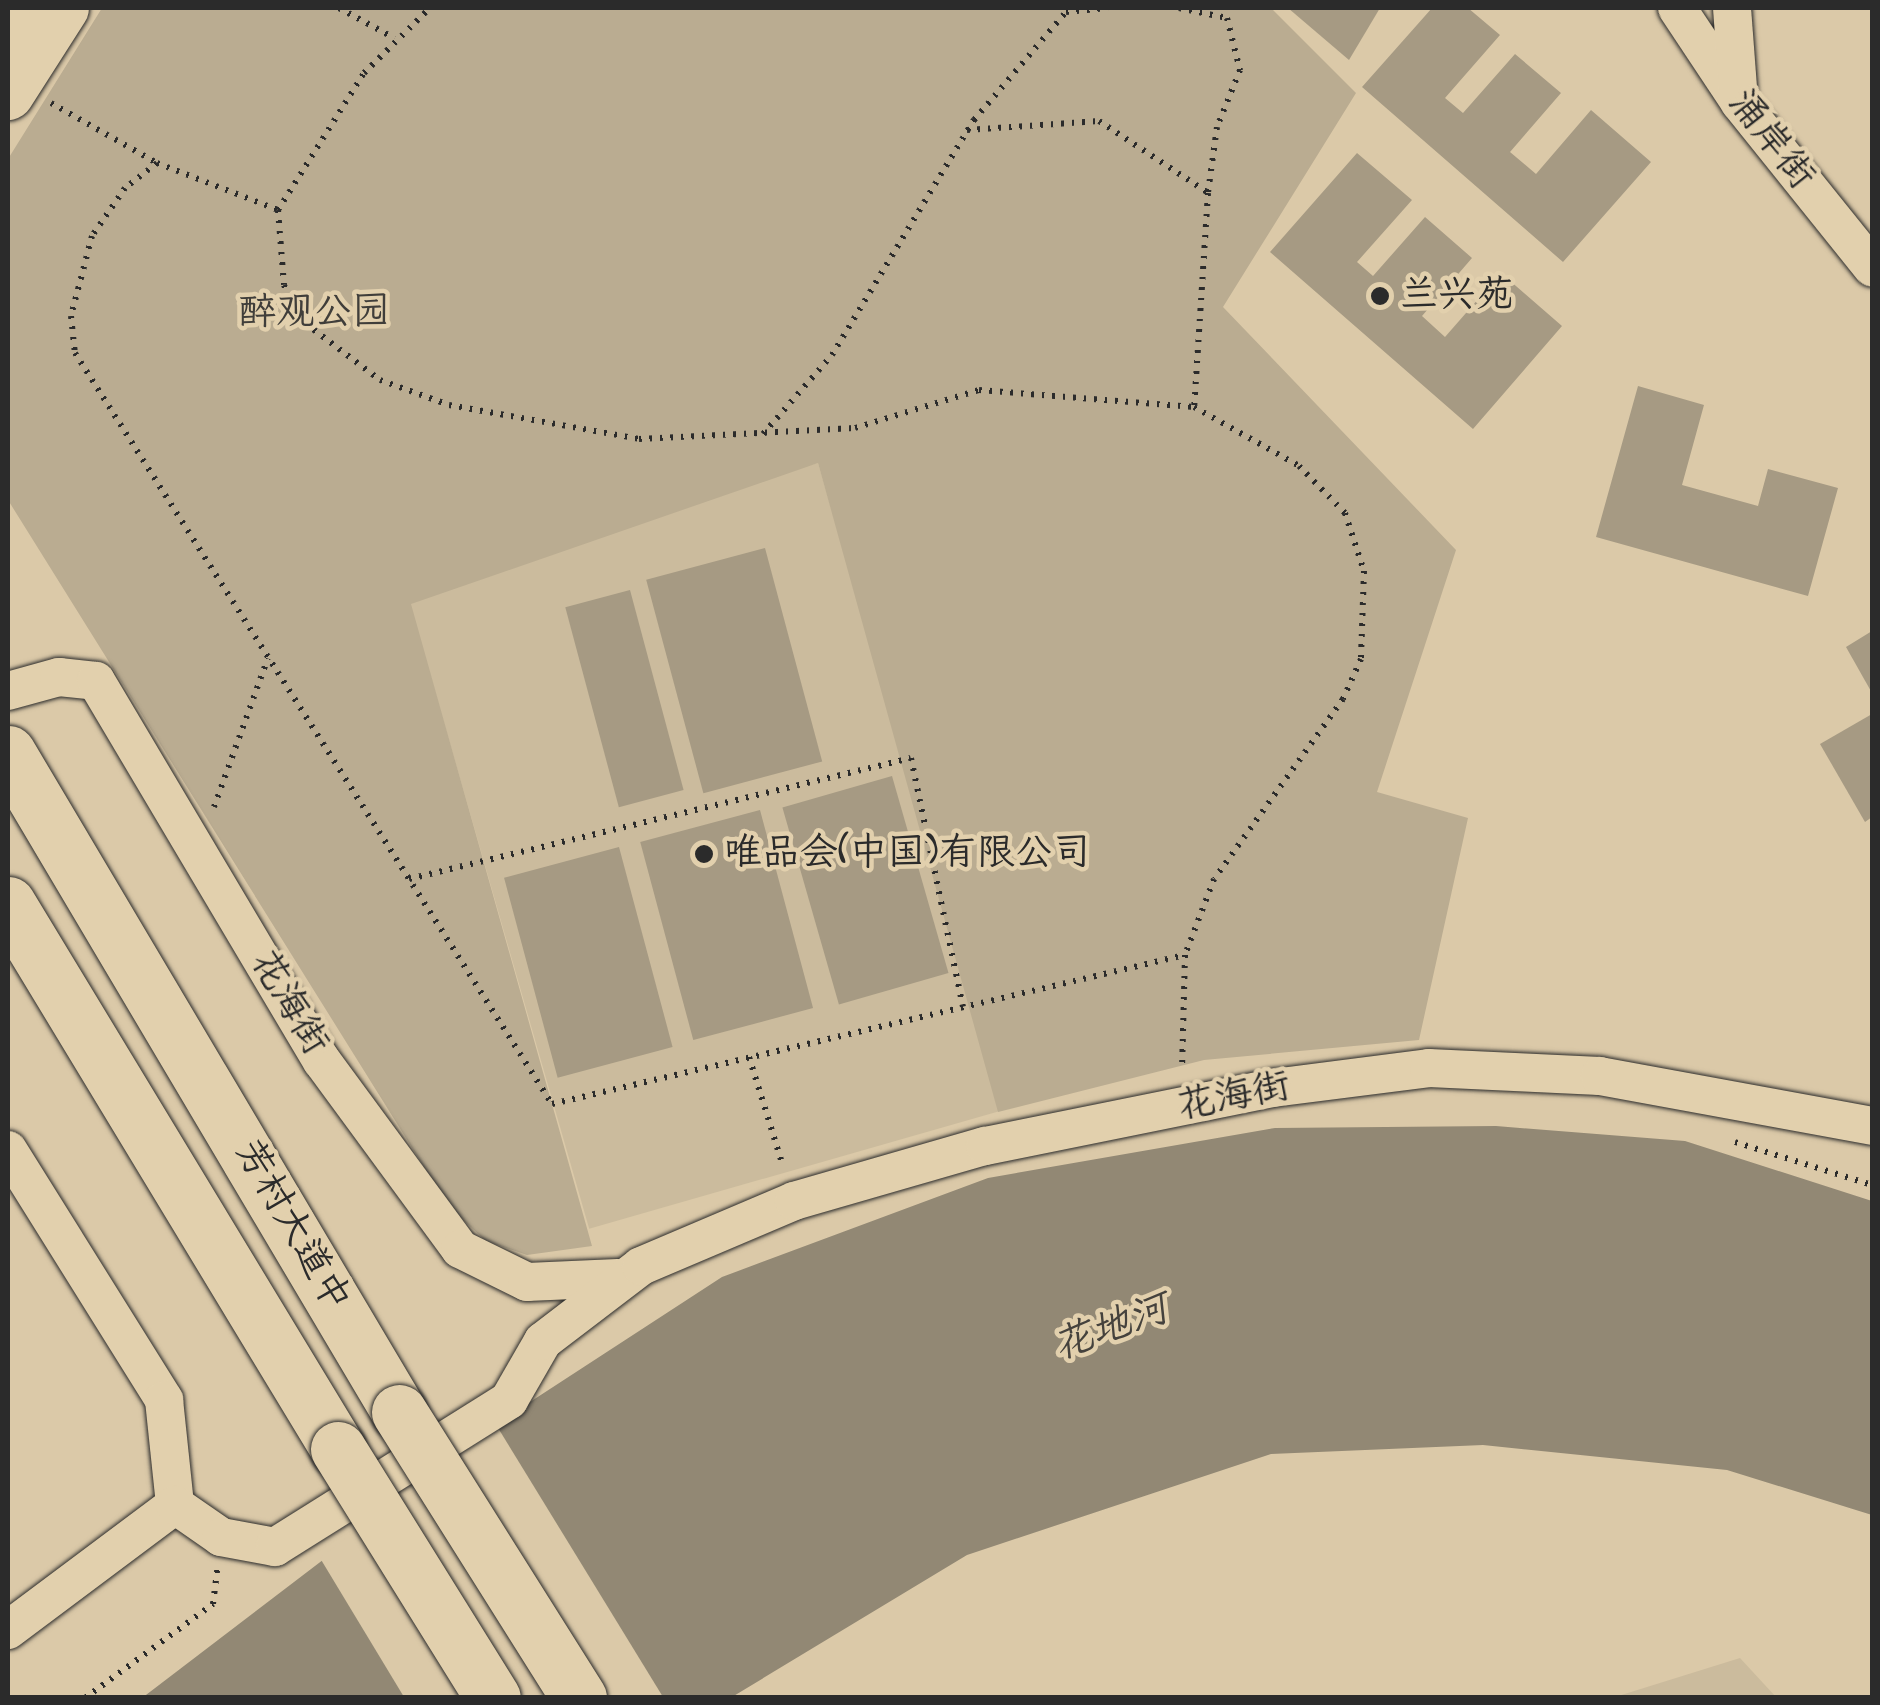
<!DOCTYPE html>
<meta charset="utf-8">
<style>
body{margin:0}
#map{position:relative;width:1880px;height:1705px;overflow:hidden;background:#dbc9a8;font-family:"Architects Daughter","LXGW WenKai TC",sans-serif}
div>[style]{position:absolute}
.built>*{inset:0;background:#cbbb9d;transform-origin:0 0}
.green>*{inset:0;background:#baac91}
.water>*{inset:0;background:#928874}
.pier>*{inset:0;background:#dbc9a8}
.building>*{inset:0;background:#a69a83;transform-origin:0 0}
.path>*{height:6px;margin-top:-3px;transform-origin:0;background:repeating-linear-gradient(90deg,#2b2b2b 0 2.5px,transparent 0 10.5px)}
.roads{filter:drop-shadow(0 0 2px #2b2b2b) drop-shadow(0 0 2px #2b2b2b)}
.minor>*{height:38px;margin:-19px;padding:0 19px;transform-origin:19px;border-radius:19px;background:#e2d0ad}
.secondary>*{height:52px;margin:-26px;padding:0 26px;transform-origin:26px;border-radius:26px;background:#e2d0ad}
.trunk>*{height:55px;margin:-27.5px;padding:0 27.5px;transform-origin:27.5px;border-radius:27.5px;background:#e2d0ad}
.bridges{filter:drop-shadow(0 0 2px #2b2b2b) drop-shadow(0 0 2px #2b2b2b)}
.trunk-bridge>*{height:55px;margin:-27.5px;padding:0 27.5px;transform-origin:27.5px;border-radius:27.5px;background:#e2d0ad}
.dots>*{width:28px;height:28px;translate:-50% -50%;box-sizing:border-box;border:5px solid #e2d0ad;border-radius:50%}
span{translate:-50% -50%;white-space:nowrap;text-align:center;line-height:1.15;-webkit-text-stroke:9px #e2d0ad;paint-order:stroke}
.street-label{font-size:38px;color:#2b2b2b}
.poi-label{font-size:38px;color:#2b2b2b}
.left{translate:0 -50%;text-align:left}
.park-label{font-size:38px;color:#403e3a}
.water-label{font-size:40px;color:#45423d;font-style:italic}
.frame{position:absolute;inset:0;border:10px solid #2b2b2b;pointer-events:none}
</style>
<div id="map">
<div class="built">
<div style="left:818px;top:463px;width:673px;height:431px;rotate:74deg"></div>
<div style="clip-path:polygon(1740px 1658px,1776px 1697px,1615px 1697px)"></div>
</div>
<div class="green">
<div style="clip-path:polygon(102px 8px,1271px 8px,1356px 93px,1223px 307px,1456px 550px,1377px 792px,1468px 818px,1419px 1040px,1204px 1060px,998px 1112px,818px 463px,411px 604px,592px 1246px,527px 1255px,486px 1241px,449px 1207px,8px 500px,8px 159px)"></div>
</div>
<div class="water">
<div style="clip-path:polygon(1496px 1126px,1685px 1141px,1872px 1201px,1872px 1515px,1727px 1470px,1483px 1445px,1271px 1454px,967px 1555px,732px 1697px,142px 1698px,530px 1402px,722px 1277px,988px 1178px,1275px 1128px)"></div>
</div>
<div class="pier">
<div style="clip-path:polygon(495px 1423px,663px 1697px,404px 1697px,320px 1558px)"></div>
</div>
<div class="building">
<div style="clip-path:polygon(1288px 8px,1380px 8px,1349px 60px)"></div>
<div style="clip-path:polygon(1432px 8px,1468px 8px,1500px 35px,1445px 98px,1463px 113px,1515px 54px,1561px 93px,1510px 152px,1536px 174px,1591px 110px,1651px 162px,1563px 262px,1362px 87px)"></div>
<div style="clip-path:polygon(1357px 153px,1412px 200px,1357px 262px,1373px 276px,1425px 217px,1472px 258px,1422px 316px,1445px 337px,1501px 273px,1562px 326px,1473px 429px,1270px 252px)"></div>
<div style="clip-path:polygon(1638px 386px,1704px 405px,1682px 485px,1758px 506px,1768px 469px,1838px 488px,1808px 596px,1596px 537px)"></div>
<div style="left:765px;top:548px;width:221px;height:123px;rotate:75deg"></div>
<div style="left:630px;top:590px;width:207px;height:67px;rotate:75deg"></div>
<div style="clip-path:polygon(1872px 631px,1872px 693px,1846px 647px)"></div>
<div style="clip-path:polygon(1872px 714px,1872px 817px,1865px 822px,1820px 744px)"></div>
<div style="left:892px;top:776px;width:205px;height:114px;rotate:74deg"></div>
<div style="left:760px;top:810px;width:205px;height:124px;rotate:75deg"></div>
<div style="left:619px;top:847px;width:207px;height:119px;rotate:75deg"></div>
</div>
<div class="path">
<div style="left:339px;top:8px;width:63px;rotate:28.6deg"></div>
<div style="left:1179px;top:8px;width:49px;rotate:11.8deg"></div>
<div style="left:1227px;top:18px;width:54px;rotate:76deg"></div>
<div style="left:1240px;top:70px;width:61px;rotate:112deg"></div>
<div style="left:1217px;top:127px;width:67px;rotate:97.8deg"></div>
<div style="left:1208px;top:193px;width:214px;rotate:93.7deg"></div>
<div style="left:51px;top:103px;width:122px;rotate:29.5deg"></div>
<div style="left:157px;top:163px;width:130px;rotate:21.2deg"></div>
<div style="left:278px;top:210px;width:162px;rotate:-57.9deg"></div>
<div style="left:364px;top:73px;width:93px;rotate:-44.6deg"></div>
<div style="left:967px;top:130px;width:132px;rotate:-3.9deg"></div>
<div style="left:1099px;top:121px;width:131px;rotate:33.4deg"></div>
<div style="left:157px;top:163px;width:41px;rotate:142deg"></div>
<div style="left:125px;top:188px;width:58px;rotate:124.5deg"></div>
<div style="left:92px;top:236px;width:83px;rotate:104.7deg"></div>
<div style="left:71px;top:316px;width:37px;rotate:84deg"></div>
<div style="left:75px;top:353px;width:890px;rotate:57.58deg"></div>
<div style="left:552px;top:1104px;width:650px;rotate:-13.25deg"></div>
<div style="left:278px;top:210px;width:75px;rotate:85.4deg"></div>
<div style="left:284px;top:285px;width:35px;rotate:68deg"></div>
<div style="left:297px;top:317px;width:104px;rotate:37.2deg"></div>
<div style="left:380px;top:380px;width:73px;rotate:19.9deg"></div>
<div style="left:449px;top:405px;width:193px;rotate:10.1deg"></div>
<div style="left:639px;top:439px;width:216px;rotate:-2.9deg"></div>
<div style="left:855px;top:428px;width:130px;rotate:-17deg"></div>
<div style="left:979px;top:390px;width:216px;rotate:4.5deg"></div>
<div style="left:1194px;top:407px;width:120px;rotate:29.3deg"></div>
<div style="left:1299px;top:466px;width:66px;rotate:45.6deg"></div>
<div style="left:1345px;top:513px;width:61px;rotate:71.9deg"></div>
<div style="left:1364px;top:571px;width:88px;rotate:92deg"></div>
<div style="left:1361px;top:659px;width:44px;rotate:114.2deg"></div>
<div style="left:1343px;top:699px;width:221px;rotate:125.6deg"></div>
<div style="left:1214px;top:879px;width:81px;rotate:110.9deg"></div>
<div style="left:1185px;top:955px;width:115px;rotate:91.5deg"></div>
<div style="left:763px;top:434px;width:105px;rotate:-48.9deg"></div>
<div style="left:832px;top:355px;width:275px;rotate:-58.9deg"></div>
<div style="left:974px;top:120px;width:142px;rotate:-49.6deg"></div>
<div style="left:1066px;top:12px;width:42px;rotate:-5.4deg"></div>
<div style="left:214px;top:807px;width:158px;rotate:-70.1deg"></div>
<div style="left:409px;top:879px;width:516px;rotate:-13.55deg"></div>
<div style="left:911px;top:758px;width:254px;rotate:78.2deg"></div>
<div style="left:749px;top:1057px;width:114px;rotate:72.7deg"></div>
<div style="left:1735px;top:1142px;width:144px;rotate:17.4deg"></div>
<div style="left:85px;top:1698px;width:159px;rotate:-36.3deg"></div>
<div style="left:213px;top:1604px;width:35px;rotate:-83deg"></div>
</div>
<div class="roads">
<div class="minor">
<div style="left:1677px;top:8px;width:114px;rotate:56.4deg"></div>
<div style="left:1740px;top:103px;width:211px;rotate:51.2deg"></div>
<div style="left:1732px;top:8px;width:93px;rotate:85.7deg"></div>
<div style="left:8px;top:691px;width:53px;rotate:-15.4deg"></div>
<div style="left:59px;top:677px;width:37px;rotate:6deg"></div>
<div style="left:96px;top:681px;width:442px;rotate:59.3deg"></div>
<div style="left:322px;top:1061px;width:233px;rotate:53.7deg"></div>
<div style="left:460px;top:1249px;width:75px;rotate:26.2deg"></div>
<div style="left:527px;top:1282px;width:91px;rotate:-2.5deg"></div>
<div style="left:8px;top:1150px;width:295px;rotate:58deg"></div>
<div style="left:164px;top:1400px;width:106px;rotate:84deg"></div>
<div style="left:8px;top:1630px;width:209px;rotate:-36.8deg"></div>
<div style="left:175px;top:1505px;width:56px;rotate:34.8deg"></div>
<div style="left:221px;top:1537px;width:55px;rotate:10.5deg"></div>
<div style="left:275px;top:1547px;width:276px;rotate:-32.1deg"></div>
<div style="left:509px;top:1400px;width:68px;rotate:-60deg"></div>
<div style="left:543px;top:1341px;width:123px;rotate:-37.4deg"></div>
<div style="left:641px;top:1266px;width:166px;rotate:-23deg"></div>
<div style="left:794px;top:1201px;width:199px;rotate:-16.1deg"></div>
<div style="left:985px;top:1146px;width:294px;rotate:-11.4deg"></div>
<div style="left:1273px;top:1088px;width:157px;rotate:-7.3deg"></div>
<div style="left:1429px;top:1068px;width:171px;rotate:2.7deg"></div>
<div style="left:1600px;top:1076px;width:277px;rotate:10.4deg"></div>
</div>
<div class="secondary">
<div style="left:8px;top:23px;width:17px;rotate:-59deg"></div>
<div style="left:8px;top:94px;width:102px;rotate:-57.4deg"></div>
</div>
<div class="trunk">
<div style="left:8px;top:753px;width:766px;rotate:59.32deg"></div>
<div style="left:8px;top:904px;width:637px;rotate:58.8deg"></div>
</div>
</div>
<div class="bridges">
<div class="trunk-bridge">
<div style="left:399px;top:1412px;width:338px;rotate:57.8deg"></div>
<div style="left:338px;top:1449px;width:293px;rotate:58.1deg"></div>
</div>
</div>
<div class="dots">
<div style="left:1380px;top:296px;background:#2b2b2b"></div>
<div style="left:704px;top:854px;background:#2b2b2b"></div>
</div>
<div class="street-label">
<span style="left:1771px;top:140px;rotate:52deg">涌岸街</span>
<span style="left:289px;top:1003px;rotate:59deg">花海街</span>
<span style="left:1234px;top:1097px;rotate:-11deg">花海街</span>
<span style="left:292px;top:1226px;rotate:60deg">芳村大道中</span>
</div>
<div class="poi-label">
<span class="left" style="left:1400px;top:296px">兰兴苑</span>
<span class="left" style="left:724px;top:854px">唯品会(中国)有限公司</span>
</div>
<div class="park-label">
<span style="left:314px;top:313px">醉观公园</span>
</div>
<div class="water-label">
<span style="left:1111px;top:1328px;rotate:-20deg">花地河</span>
</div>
<div class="frame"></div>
</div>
